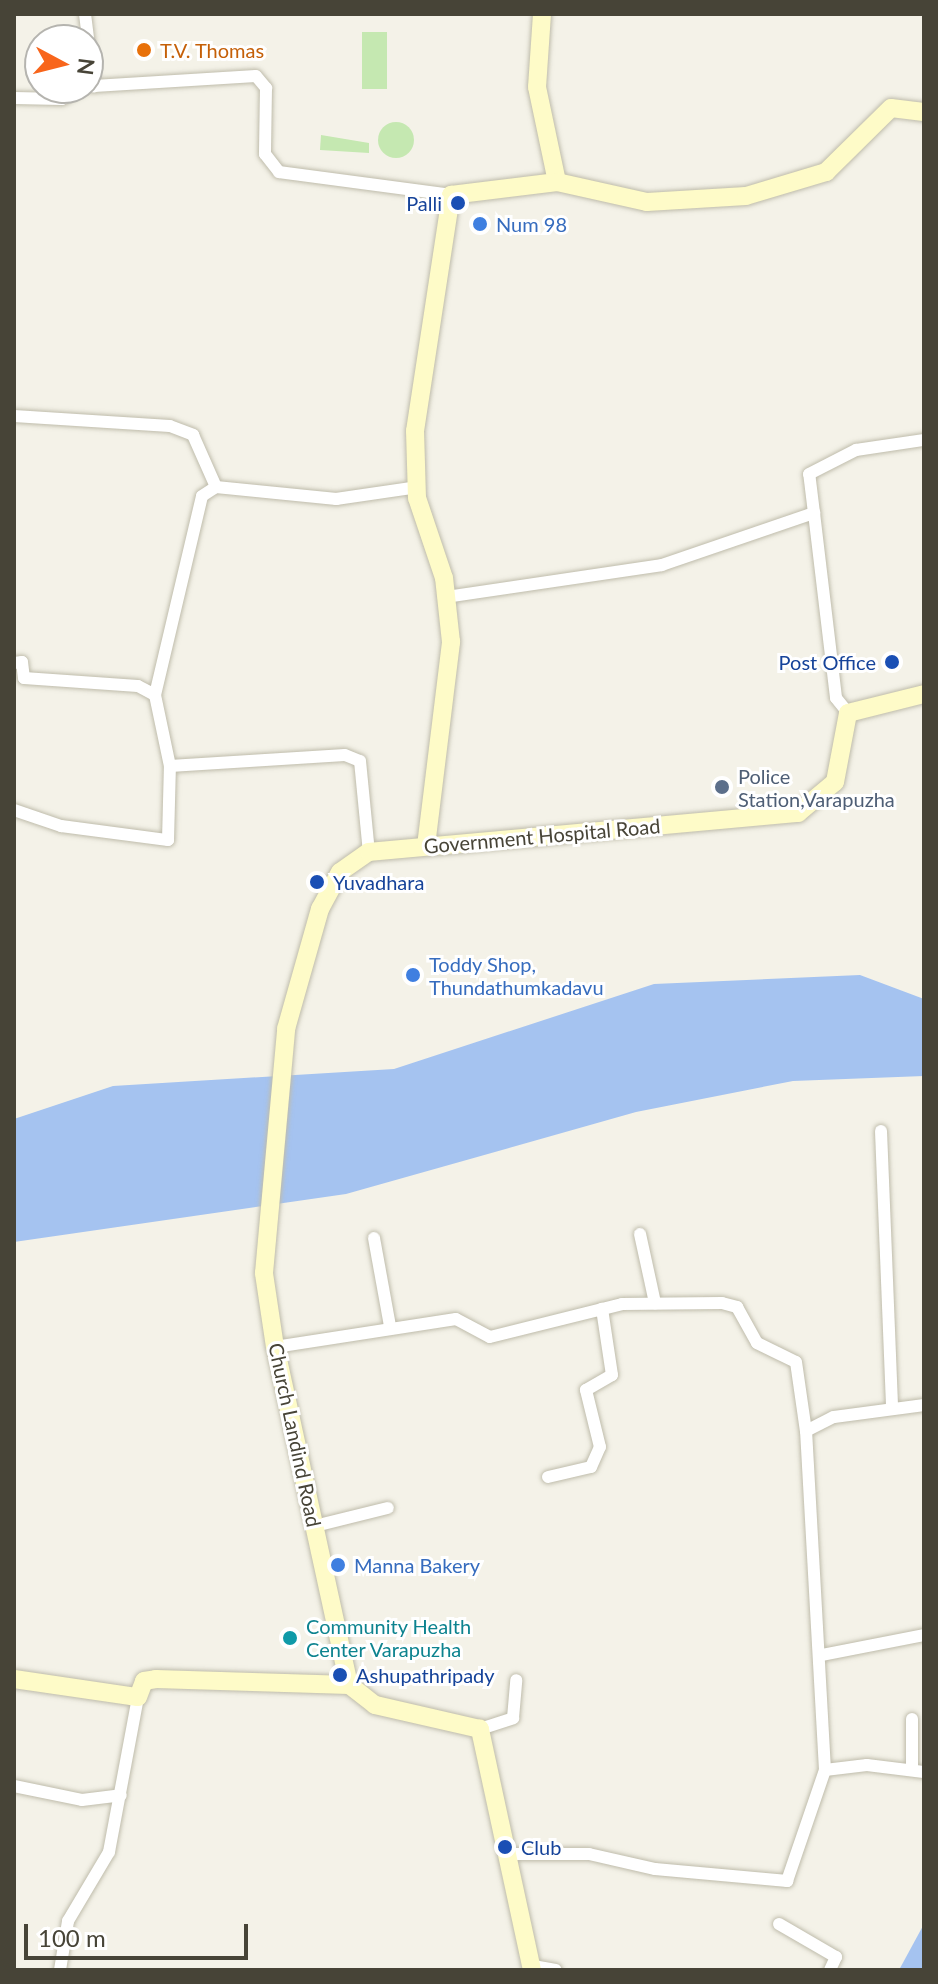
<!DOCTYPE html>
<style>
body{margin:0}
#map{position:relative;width:938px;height:1984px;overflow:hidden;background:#f4f2e8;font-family:Lato,sans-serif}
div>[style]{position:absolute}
.green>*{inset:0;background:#c5e8b1;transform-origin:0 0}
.round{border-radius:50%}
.water>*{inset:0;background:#a5c3f0}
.roads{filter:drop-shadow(0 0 2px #bfbcab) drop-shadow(0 0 2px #bfbcab)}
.street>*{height:12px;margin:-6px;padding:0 6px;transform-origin:6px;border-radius:6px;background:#fff}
.secondary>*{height:18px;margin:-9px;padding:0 9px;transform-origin:9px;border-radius:9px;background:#fefbc8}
.dots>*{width:22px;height:22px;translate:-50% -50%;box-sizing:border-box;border:4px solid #fff;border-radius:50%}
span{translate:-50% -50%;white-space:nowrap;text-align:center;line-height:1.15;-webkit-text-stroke:6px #fff;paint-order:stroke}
.food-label{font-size:20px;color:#c56008}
.left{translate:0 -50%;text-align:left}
.transit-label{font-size:20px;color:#164399}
.right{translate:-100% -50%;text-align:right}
.shop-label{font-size:20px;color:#366cbe}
.service-label{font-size:20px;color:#4e5e75}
.street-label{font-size:20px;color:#474437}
.culture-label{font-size:20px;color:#0d838f}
.frame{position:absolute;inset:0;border:16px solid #474437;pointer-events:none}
.north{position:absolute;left:24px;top:24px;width:80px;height:80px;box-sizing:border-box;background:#fff;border:2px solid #b5b4af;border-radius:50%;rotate:97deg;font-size:22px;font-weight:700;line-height:32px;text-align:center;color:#474437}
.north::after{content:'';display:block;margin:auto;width:28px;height:36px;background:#f8651b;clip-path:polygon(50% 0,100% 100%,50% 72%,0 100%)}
.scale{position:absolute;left:24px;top:1924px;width:224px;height:36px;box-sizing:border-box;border:4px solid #474437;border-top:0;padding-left:10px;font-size:24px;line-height:28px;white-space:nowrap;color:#474437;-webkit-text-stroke:6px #fff;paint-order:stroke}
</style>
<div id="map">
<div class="green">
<div style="left:362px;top:32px;width:25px;height:57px"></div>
<div class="round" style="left:378px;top:122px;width:36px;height:36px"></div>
<div style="clip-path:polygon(321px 135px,369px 143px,369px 153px,320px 150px)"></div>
</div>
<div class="water">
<div style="clip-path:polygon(860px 975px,924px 999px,924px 1076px,793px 1081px,636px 1112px,346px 1194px,14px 1242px,14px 1119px,113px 1086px,394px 1069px,654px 984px)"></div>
<div style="clip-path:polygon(924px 1924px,924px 1970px,899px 1970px)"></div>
</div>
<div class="roads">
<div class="street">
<div style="left:85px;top:14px;width:73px;rotate:82.9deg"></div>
<div style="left:94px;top:86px;width:162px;rotate:-3.5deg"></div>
<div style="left:256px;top:76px;width:16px;rotate:50deg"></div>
<div style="left:266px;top:88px;width:66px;rotate:90.9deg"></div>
<div style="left:265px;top:154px;width:23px;rotate:52deg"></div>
<div style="left:279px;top:172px;width:174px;rotate:7.6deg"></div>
<div style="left:14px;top:98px;width:48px;rotate:1.2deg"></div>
<div style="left:62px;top:99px;width:25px;rotate:-27deg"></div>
<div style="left:14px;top:416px;width:156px;rotate:3.7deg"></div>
<div style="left:170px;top:426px;width:25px;rotate:21deg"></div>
<div style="left:193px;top:435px;width:57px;rotate:66.1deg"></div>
<div style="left:216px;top:487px;width:121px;rotate:5.7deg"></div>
<div style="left:336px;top:499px;width:83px;rotate:-8.3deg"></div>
<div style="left:814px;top:513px;width:39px;rotate:-97deg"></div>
<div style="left:809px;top:474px;width:53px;rotate:-27.1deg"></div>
<div style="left:856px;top:450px;width:69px;rotate:-8.4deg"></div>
<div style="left:446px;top:597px;width:218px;rotate:-8.4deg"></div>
<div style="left:662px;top:565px;width:161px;rotate:-18.9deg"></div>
<div style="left:814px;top:513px;width:186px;rotate:83.2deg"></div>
<div style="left:836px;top:698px;width:19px;rotate:51deg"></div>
<div style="left:14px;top:663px;width:8px;rotate:-7deg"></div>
<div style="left:22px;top:662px;width:16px;rotate:83deg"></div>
<div style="left:24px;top:678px;width:114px;rotate:4deg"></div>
<div style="left:138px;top:686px;width:19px;rotate:28deg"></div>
<div style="left:155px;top:695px;width:73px;rotate:78.1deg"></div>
<div style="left:155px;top:695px;width:204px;rotate:-76.7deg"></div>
<div style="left:202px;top:496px;width:17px;rotate:-33deg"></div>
<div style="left:14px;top:810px;width:50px;rotate:18.8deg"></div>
<div style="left:61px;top:826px;width:108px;rotate:7.5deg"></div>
<div style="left:168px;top:840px;width:74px;rotate:-88.5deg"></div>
<div style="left:170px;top:766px;width:175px;rotate:-3.6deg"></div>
<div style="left:345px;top:755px;width:16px;rotate:22deg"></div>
<div style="left:360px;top:761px;width:91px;rotate:84.4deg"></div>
<div style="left:881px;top:1131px;width:278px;rotate:87.7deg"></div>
<div style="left:640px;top:1234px;width:71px;rotate:77.7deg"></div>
<div style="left:374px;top:1238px;width:89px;rotate:79.7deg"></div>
<div style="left:275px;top:1347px;width:183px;rotate:-8.8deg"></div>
<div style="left:456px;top:1319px;width:38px;rotate:28deg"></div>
<div style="left:490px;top:1337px;width:136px;rotate:-14deg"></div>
<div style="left:622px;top:1304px;width:100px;rotate:-0.6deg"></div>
<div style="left:722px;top:1303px;width:16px;rotate:15deg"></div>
<div style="left:737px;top:1307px;width:41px;rotate:60.9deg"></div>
<div style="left:757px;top:1343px;width:43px;rotate:26deg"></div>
<div style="left:796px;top:1362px;width:70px;rotate:81.8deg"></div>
<div style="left:806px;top:1431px;width:31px;rotate:-27deg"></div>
<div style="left:834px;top:1417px;width:91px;rotate:-7.6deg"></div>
<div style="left:548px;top:1477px;width:44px;rotate:-13.1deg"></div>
<div style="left:591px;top:1467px;width:22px;rotate:-66deg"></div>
<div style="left:600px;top:1447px;width:59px;rotate:-103.8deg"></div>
<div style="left:586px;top:1390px;width:30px;rotate:-30deg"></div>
<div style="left:612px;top:1375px;width:67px;rotate:-98.6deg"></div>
<div style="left:315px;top:1526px;width:75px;rotate:-13.9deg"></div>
<div style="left:822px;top:1655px;width:104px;rotate:-11.1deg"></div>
<div style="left:480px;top:1729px;width:35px;rotate:-18deg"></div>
<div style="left:513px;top:1718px;width:38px;rotate:-85deg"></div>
<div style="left:825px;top:1770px;width:42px;rotate:-6.8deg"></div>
<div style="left:867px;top:1765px;width:57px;rotate:7deg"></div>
<div style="left:912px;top:1770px;width:51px;rotate:-90deg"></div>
<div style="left:14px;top:1786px;width:69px;rotate:11.6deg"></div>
<div style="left:82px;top:1800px;width:39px;rotate:-7deg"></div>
<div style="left:512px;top:1854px;width:77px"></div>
<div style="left:589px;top:1854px;width:68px;rotate:12.8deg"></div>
<div style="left:655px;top:1869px;width:133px;rotate:5.2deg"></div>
<div style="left:787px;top:1881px;width:117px;rotate:-71.1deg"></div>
<div style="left:825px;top:1770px;width:340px;rotate:-93.2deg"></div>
<div style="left:779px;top:1924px;width:66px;rotate:30.1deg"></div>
<div style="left:836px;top:1957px;width:14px;rotate:115deg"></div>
<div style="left:533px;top:1966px;width:23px;rotate:10deg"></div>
<div style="left:60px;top:1970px;width:50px;rotate:-80.7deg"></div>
<div style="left:68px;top:1921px;width:80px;rotate:-59.3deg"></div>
<div style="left:109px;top:1852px;width:158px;rotate:-79.4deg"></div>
</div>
<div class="secondary">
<div style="left:542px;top:14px;width:73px;rotate:93.9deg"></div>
<div style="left:537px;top:87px;width:97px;rotate:78.1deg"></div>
<div style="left:426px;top:846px;width:206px;rotate:-83deg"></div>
<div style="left:451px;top:642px;width:64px;rotate:-96.2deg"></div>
<div style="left:444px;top:578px;width:84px;rotate:-108.6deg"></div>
<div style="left:417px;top:498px;width:67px;rotate:-91.7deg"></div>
<div style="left:415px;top:431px;width:239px;rotate:-81.3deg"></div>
<div style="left:451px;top:195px;width:107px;rotate:-7deg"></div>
<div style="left:557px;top:182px;width:92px;rotate:12.5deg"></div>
<div style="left:647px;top:202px;width:99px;rotate:-3.5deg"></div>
<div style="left:746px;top:196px;width:84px;rotate:-16.7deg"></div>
<div style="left:826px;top:172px;width:91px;rotate:-44.6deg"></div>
<div style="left:891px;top:108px;width:33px;rotate:7deg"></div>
<div style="left:14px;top:1679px;width:125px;rotate:8.3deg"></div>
<div style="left:138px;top:1697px;width:17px;rotate:-69deg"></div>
<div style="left:144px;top:1681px;width:12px;rotate:-9deg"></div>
<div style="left:156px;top:1679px;width:193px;rotate:1.8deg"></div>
<div style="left:532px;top:1970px;width:247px;rotate:-102.2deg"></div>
<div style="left:480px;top:1729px;width:108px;rotate:-167.1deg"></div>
<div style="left:375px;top:1705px;width:33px;rotate:-142deg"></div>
<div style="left:349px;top:1685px;width:346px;rotate:-102.3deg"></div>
<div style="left:275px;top:1347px;width:75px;rotate:-98.5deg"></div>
<div style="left:264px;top:1273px;width:245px;rotate:-84.8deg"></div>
<div style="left:286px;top:1029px;width:125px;rotate:-74.2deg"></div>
<div style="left:320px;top:909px;width:42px;rotate:-61.6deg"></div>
<div style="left:340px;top:872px;width:35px;rotate:-35deg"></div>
<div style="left:369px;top:852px;width:431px;rotate:-5.2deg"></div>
<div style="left:798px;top:813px;width:48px;rotate:-40deg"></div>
<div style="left:835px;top:782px;width:70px;rotate:-79.3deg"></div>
<div style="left:848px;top:713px;width:78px;rotate:-14deg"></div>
</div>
</div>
<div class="dots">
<div style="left:144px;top:50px;background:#e8710a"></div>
<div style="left:458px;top:203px;background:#1a4fb4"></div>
<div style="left:480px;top:224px;background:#3f7fe0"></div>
<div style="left:892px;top:662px;background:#1a4fb4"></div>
<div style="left:722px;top:787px;background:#5c6f8a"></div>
<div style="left:317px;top:882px;background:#1a4fb4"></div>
<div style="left:413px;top:975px;background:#3f7fe0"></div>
<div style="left:338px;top:1565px;background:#3f7fe0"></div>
<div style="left:290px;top:1638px;background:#0f9aa8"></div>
<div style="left:340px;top:1675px;background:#1a4fb4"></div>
<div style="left:505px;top:1847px;background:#1a4fb4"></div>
</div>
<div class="food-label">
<span class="left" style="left:160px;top:50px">T.V. Thomas</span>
</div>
<div class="transit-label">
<span class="right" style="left:442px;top:203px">Palli</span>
<span class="right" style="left:876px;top:662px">Post Office</span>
<span class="left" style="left:333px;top:882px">Yuvadhara</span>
<span class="left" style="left:356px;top:1675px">Ashupathripady</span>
<span class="left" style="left:521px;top:1847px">Club</span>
</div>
<div class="shop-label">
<span class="left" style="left:496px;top:224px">Num 98</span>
<span class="left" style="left:429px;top:976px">Toddy Shop,<br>Thundathumkadavu</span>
<span class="left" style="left:354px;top:1565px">Manna Bakery</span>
</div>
<div class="service-label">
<span class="left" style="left:738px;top:788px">Police<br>Station,Varapuzha</span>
</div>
<div class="street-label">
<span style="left:542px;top:836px;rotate:-5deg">Government Hospital Road</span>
<span style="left:295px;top:1435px;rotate:78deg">Church Landind Road</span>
</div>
<div class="culture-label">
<span class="left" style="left:306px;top:1638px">Community Health<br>Center Varapuzha</span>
</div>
<div class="frame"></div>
<div class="north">N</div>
<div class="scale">100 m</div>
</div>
